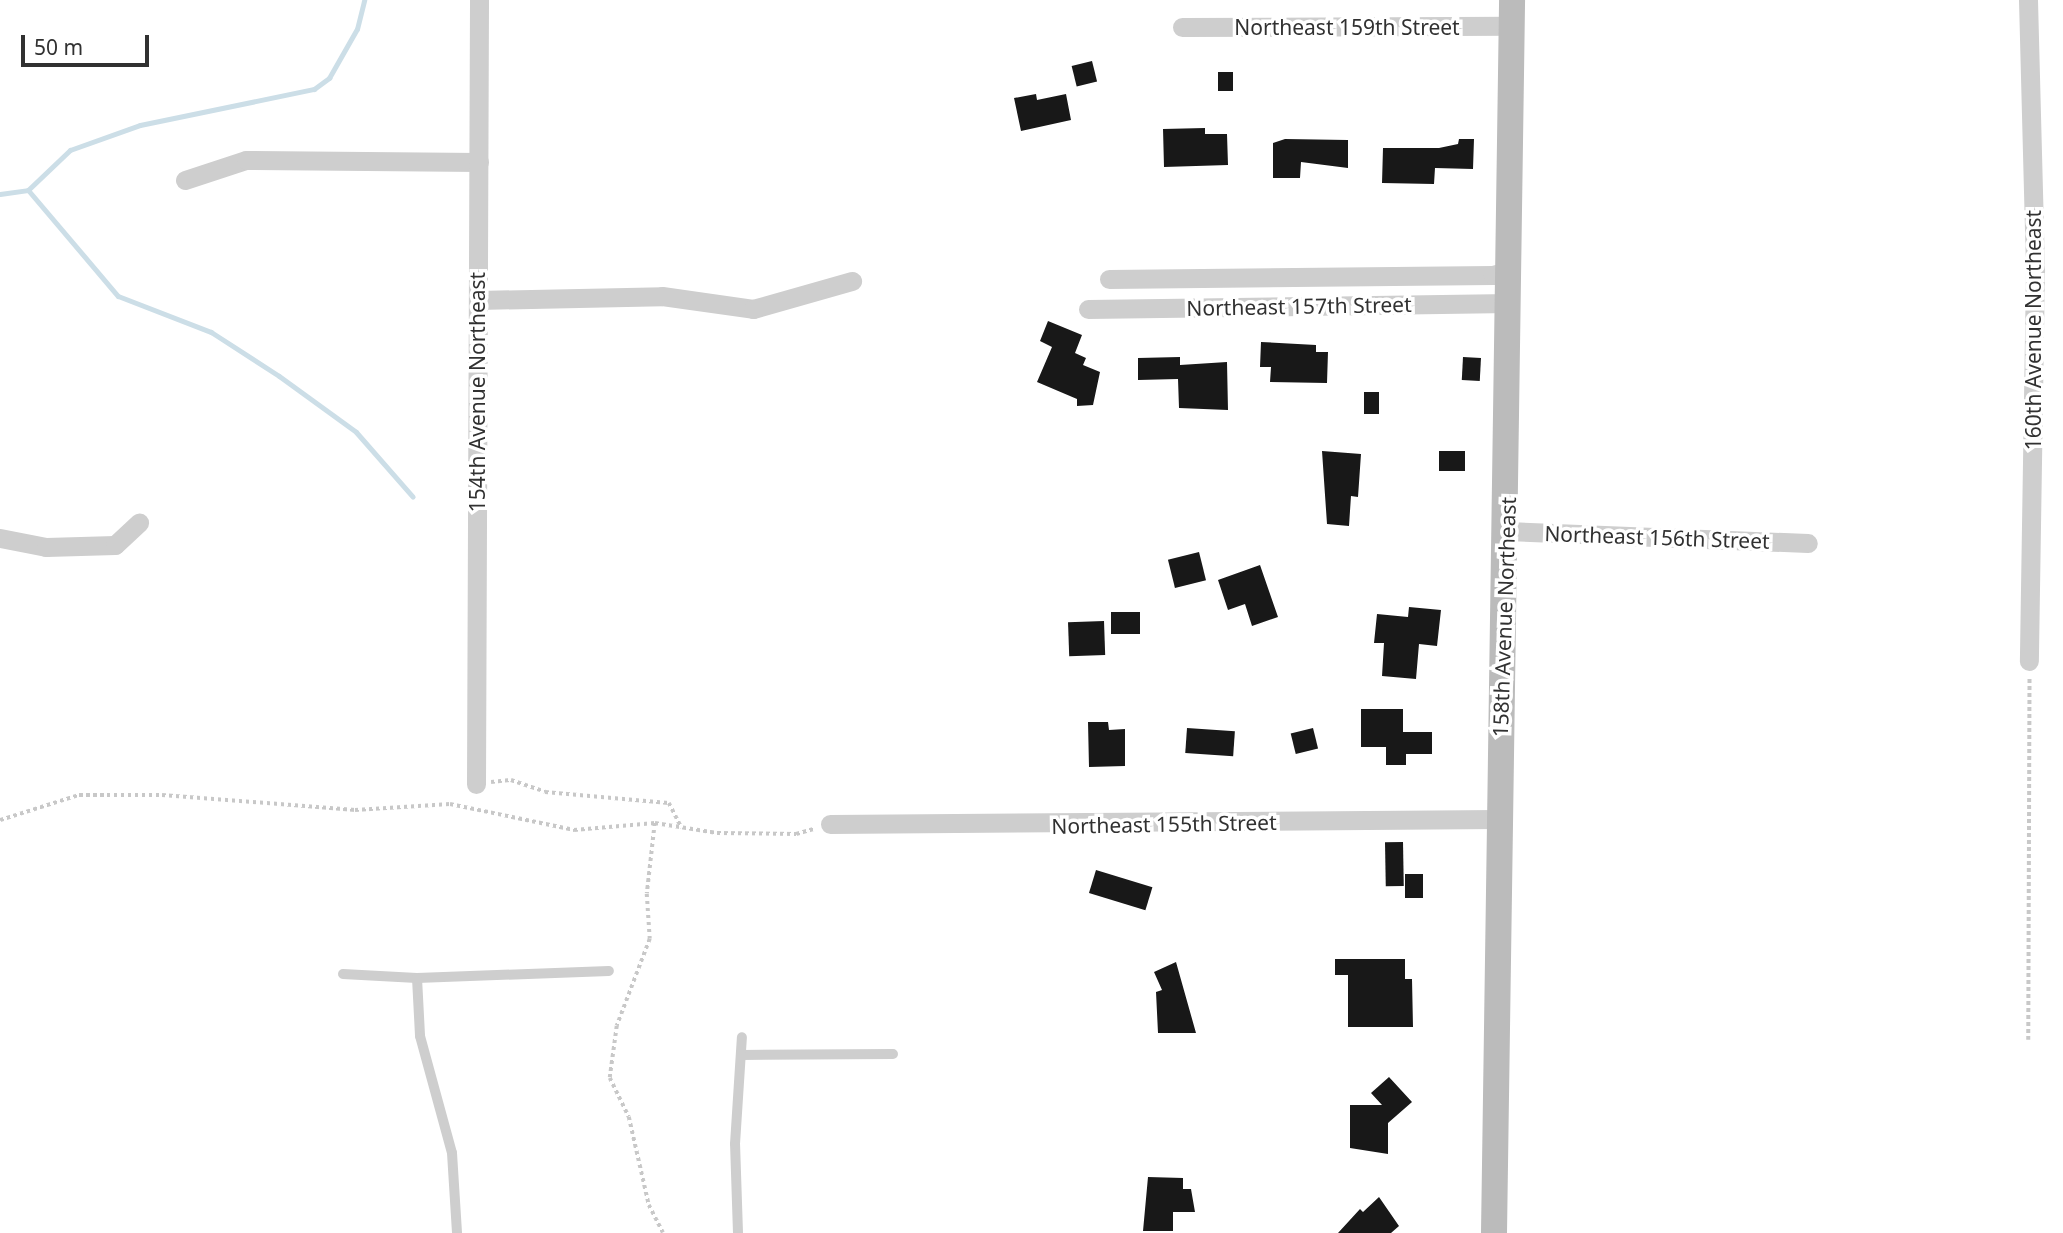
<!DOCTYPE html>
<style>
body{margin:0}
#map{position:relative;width:2063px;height:1233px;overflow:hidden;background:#fff;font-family:"Noto Sans",sans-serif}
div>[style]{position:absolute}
.stream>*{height:5px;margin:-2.5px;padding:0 2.5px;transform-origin:2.5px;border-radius:2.5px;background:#ccdee7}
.building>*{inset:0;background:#181818;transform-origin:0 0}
.path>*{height:3.5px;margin-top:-1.75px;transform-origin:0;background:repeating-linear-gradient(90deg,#c8c8c8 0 3.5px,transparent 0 7px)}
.lane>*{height:10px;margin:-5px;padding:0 5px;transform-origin:5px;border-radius:5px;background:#cecece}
.street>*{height:19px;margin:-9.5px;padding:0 9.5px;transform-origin:9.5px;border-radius:9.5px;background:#cecece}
.secondary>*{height:26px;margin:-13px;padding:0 13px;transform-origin:13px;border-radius:13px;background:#bbb}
span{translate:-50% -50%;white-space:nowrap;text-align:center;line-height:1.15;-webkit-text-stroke:7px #fff;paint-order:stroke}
.street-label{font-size:21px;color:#313131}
.scale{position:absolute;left:21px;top:35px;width:128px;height:32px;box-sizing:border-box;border:4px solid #313131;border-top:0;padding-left:9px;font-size:21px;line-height:24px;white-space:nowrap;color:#313131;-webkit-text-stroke:5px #fff;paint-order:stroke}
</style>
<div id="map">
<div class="stream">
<div style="left:28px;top:190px;width:58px;rotate:-43.6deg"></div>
<div style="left:70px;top:150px;width:74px;rotate:-19.7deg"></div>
<div style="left:140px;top:125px;width:178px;rotate:-11.7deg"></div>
<div style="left:314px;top:89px;width:19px;rotate:-36deg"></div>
<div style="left:329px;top:78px;width:56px;rotate:-60.3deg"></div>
<div style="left:357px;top:29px;width:30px;rotate:-76deg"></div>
<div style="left:0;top:194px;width:28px;rotate:-8deg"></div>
<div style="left:28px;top:190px;width:139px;rotate:49.7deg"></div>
<div style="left:118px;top:296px;width:100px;rotate:21.2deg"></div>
<div style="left:211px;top:332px;width:81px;rotate:32.9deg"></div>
<div style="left:279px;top:376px;width:95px;rotate:36deg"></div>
<div style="left:356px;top:432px;width:86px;rotate:48.8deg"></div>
</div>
<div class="building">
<div style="left:1092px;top:61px;width:21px;height:21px;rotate:76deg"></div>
<div style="left:1218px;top:72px;width:15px;height:19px"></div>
<div style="clip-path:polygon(1036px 94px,1037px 100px,1066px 94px,1071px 120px,1021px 131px,1014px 98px)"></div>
<div style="clip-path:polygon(1205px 128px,1205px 134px,1227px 134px,1228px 165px,1164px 167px,1163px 129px)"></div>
<div style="clip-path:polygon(1285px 139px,1348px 140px,1348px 168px,1301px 162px,1300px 178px,1273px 178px,1273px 143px)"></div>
<div style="clip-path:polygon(1459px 139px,1474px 139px,1473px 169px,1435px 168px,1434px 184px,1382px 183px,1383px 148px,1439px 148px,1458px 144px)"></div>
<div style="clip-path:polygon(1048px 321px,1082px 335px,1075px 353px,1086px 358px,1083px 365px,1100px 372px,1093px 405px,1077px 406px,1077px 399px,1037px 382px,1052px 347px,1040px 341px)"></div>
<div style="clip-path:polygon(1261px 342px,1316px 345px,1316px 352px,1328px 352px,1327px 383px,1270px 382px,1271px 367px,1260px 367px)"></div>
<div style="clip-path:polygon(1180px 357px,1180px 365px,1227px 362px,1228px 410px,1179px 408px,1178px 379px,1138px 380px,1138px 358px)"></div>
<div style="left:1463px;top:357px;width:18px;height:23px;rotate:3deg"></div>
<div style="left:1364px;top:392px;width:15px;height:22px"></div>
<div style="clip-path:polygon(1322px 451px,1361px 454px,1358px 497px,1351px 496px,1349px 526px,1327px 524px)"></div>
<div style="left:1439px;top:451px;width:26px;height:20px"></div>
<div style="left:1199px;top:552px;width:29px;height:32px;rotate:76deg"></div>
<div style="clip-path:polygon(1260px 565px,1278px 617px,1252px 626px,1245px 604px,1228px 610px,1218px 580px)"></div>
<div style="clip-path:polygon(1409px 607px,1441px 610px,1437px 646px,1419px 644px,1416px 679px,1382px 676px,1384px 643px,1374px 643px,1377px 614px,1408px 617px)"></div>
<div style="left:1111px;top:612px;width:29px;height:22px"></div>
<div style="left:1104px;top:621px;width:34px;height:36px;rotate:88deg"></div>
<div style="clip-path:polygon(1361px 709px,1403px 709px,1403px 732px,1432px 732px,1432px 754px,1406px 754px,1406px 765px,1386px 765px,1386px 747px,1361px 747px)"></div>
<div style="clip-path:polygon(1088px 722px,1108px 722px,1109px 730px,1125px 729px,1125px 766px,1089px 767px)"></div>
<div style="left:1187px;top:728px;width:48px;height:25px;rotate:4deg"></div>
<div style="left:1313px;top:728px;width:21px;height:23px;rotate:76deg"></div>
<div style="left:1403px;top:842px;width:44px;height:18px;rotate:89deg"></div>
<div style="left:1096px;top:870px;width:59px;height:24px;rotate:17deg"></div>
<div style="left:1405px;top:874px;width:18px;height:24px"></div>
<div style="clip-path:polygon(1335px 959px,1405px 959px,1405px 979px,1412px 979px,1413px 1027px,1348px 1027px,1348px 975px,1335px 975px)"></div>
<div style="clip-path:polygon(1176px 962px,1196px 1033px,1158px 1033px,1156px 992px,1162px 990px,1154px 972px)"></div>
<div style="clip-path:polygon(1389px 1077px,1412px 1102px,1388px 1123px,1388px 1154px,1350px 1148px,1350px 1105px,1382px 1105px,1371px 1093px)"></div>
<div style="clip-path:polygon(1148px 1177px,1183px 1178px,1183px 1189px,1191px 1189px,1195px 1212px,1173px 1212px,1173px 1231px,1143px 1231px)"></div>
<div style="clip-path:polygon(1379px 1197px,1399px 1226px,1391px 1233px,1338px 1233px,1360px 1209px,1363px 1212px)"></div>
</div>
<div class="path">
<div style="left:491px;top:782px;width:20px;rotate:-6deg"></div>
<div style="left:511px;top:780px;width:36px;rotate:19deg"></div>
<div style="left:545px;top:792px;width:124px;rotate:5.1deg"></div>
<div style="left:669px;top:803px;width:28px;rotate:63deg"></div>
<div style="left:0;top:820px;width:83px;rotate:-17.6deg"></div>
<div style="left:79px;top:795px;width:83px"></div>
<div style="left:162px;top:795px;width:194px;rotate:4.4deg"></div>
<div style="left:355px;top:810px;width:95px;rotate:-3.6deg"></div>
<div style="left:450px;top:804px;width:127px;rotate:11.8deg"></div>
<div style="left:574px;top:830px;width:81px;rotate:-4.9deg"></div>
<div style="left:655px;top:823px;width:63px;rotate:9.2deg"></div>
<div style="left:717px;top:833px;width:79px;rotate:0.7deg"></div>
<div style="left:796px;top:834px;width:19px;rotate:-16deg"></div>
<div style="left:655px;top:823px;width:71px;rotate:96.4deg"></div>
<div style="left:647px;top:894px;width:45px;rotate:86.2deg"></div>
<div style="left:650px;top:939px;width:93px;rotate:110.8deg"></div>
<div style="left:617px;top:1026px;width:52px;rotate:97.7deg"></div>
<div style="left:610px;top:1078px;width:43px;rotate:64deg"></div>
<div style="left:629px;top:1117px;width:90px;rotate:77.2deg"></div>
<div style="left:649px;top:1205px;width:31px;rotate:63deg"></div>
<div style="left:2028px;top:1040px;width:362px;rotate:-89.8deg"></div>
</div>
<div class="lane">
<div style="left:343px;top:974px;width:74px;rotate:3.1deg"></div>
<div style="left:417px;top:978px;width:192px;rotate:-2.1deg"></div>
<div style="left:417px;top:978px;width:58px;rotate:87deg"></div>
<div style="left:420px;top:1036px;width:121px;rotate:74.7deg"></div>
<div style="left:452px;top:1153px;width:80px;rotate:86.4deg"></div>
<div style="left:741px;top:1055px;width:152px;rotate:-0.4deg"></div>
<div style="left:738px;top:1233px;width:89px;rotate:-91.9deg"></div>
<div style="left:735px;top:1144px;width:107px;rotate:-86.3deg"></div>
</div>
<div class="street">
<div style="left:2028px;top:0;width:271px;rotate:88.5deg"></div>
<div style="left:2035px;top:271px;width:390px;rotate:90.9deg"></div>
<div style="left:1182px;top:27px;width:330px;rotate:-0.2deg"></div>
<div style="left:185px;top:180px;width:64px;rotate:-18.2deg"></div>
<div style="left:246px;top:160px;width:233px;rotate:0.5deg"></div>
<div style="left:1109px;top:279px;width:384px;rotate:-0.6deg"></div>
<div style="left:1493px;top:275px;width:18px;rotate:-16deg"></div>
<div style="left:478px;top:300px;width:184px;rotate:-1.2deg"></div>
<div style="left:662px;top:296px;width:92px;rotate:8.1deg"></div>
<div style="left:753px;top:309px;width:103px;rotate:-15.8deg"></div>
<div style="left:1088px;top:309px;width:422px;rotate:-0.8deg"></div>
<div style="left:1507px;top:531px;width:301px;rotate:2.3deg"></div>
<div style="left:0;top:538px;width:47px;rotate:11.1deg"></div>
<div style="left:46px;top:547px;width:69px;rotate:-1.7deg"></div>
<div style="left:115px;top:545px;width:33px;rotate:-43deg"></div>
<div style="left:476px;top:784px;width:784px;rotate:-89.78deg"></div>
<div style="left:830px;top:824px;width:668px;rotate:-0.43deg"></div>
</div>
<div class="secondary">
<div style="left:1494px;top:1233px;width:1233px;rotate:-89.16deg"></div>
</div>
<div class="street-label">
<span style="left:1347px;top:27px">Northeast 159th Street</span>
<span style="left:1299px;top:306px;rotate:-1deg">Northeast 157th Street</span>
<span style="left:2033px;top:330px;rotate:-90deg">160th Avenue Northeast</span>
<span style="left:477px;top:392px;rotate:-90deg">154th Avenue Northeast</span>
<span style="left:1657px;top:537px;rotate:2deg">Northeast 156th Street</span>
<span style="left:1504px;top:617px;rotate:-88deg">158th Avenue Northeast</span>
<span style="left:1164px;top:824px;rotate:-1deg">Northeast 155th Street</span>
</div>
<div class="scale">50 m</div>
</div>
